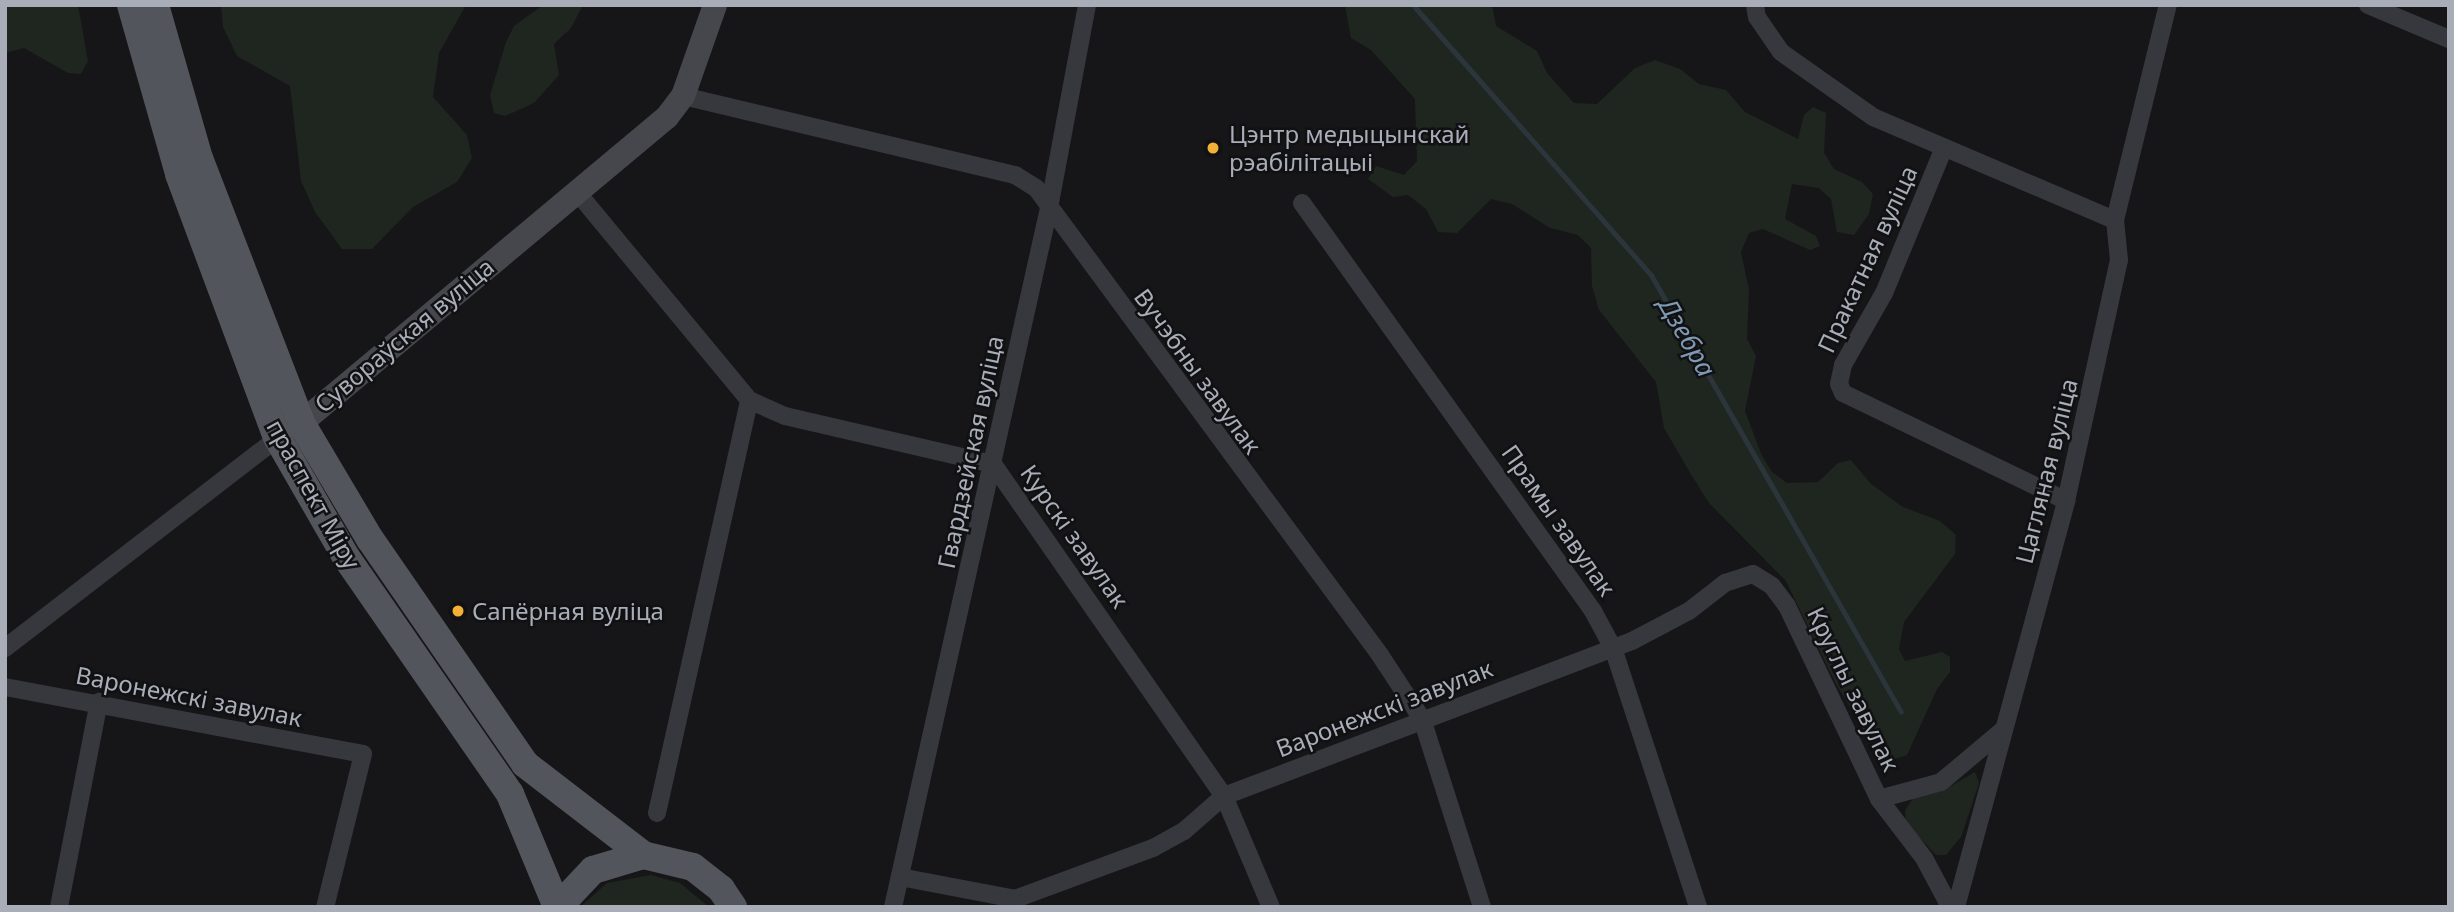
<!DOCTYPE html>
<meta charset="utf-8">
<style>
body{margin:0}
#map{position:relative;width:2454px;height:912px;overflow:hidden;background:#161618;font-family:"Noto Sans",sans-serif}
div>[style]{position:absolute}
.green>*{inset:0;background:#1e261f}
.stream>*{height:5px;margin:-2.5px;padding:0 2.5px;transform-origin:2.5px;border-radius:2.5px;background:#2c353c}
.street>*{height:18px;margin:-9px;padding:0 9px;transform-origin:9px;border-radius:9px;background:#37383d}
.secondary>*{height:24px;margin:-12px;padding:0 12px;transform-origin:12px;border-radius:12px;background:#45474d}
.primary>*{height:28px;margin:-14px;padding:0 14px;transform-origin:14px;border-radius:14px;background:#53555c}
.dots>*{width:19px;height:19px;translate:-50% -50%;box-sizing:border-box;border:4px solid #111113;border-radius:50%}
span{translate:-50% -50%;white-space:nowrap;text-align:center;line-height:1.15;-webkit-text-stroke:5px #111113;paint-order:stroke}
.poi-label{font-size:24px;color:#a8adb8}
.left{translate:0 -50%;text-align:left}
.street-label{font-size:24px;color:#a8adb8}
.water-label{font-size:26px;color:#7f9bb3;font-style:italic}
.frame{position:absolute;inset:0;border:7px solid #a8adb8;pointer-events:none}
</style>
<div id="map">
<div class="green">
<div style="clip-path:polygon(5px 5px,78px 5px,88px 61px,81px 74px,68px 73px,24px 48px,5px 53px)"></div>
<div style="clip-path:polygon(221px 5px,466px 5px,439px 53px,433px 97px,467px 135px,472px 158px,457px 182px,413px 207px,372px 249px,342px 249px,315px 212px,301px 181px,290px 86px,237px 56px,223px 27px)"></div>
<div style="clip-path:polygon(543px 5px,583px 5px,571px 28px,554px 44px,559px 75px,534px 103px,505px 116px,494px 113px,490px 95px,506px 42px,514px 26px)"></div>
<div style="clip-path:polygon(1345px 5px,1492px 5px,1496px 26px,1537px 51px,1547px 73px,1574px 103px,1597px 104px,1635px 68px,1655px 60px,1680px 69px,1699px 84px,1726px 90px,1745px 112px,1798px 139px,1804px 115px,1813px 107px,1826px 113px,1824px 153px,1834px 169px,1862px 182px,1873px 194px,1869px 214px,1854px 235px,1837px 232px,1831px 199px,1819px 188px,1792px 184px,1785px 219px,1816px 236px,1820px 246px,1810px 250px,1763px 229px,1749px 233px,1741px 252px,1749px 290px,1747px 339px,1756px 356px,1745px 411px,1762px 456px,1772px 472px,1787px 483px,1818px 482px,1838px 463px,1851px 460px,1871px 484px,1903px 507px,1940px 521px,1956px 535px,1955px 554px,1904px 622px,1899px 649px,1905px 661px,1942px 652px,1950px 657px,1950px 672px,1937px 689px,1907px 755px,1888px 761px,1880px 758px,1835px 682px,1786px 581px,1709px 503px,1689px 471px,1664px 428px,1656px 382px,1599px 310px,1592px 286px,1591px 248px,1578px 235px,1550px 228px,1512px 204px,1491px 199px,1457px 233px,1438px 232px,1426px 209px,1408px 195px,1393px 197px,1368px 179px,1376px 166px,1404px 175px,1417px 161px,1415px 99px,1371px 50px,1351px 38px)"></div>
<div style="clip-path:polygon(1975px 772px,1979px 783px,1961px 837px,1946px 855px,1936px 855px,1906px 823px,1905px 811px,1913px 798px,1944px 790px)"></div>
<div style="clip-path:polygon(651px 875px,680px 883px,709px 907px,580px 907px,607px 883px)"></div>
</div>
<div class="stream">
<div style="left:1413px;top:5px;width:360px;rotate:48.6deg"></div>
<div style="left:1651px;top:275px;width:503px;rotate:60.23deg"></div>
</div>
<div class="street">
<div style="left:1755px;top:5px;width:12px;rotate:81deg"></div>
<div style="left:1757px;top:17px;width:42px;rotate:55.6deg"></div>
<div style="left:1781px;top:52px;width:113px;rotate:35.2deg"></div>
<div style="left:1873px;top:117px;width:263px;rotate:23.1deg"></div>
<div style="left:2368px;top:5px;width:88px;rotate:22.8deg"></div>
<div style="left:683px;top:96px;width:341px;rotate:13.4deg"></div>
<div style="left:1015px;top:175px;width:25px;rotate:32deg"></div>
<div style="left:1036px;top:188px;width:580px;rotate:53.62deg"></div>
<div style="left:1380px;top:655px;width:77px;rotate:56.7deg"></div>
<div style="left:1422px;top:719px;width:197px;rotate:72.3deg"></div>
<div style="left:1943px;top:150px;width:155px;rotate:112.4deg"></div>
<div style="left:1884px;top:293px;width:83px;rotate:119.7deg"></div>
<div style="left:1843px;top:365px;width:19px;rotate:102deg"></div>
<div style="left:1839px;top:384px;width:10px;rotate:66deg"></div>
<div style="left:1843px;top:393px;width:248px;rotate:25.8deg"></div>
<div style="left:577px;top:192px;width:270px;rotate:50.4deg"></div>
<div style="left:749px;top:400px;width:39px;rotate:24deg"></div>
<div style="left:785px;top:416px;width:213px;rotate:13deg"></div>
<div style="left:993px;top:464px;width:404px;rotate:55.2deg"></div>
<div style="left:1224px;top:796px;width:121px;rotate:67.1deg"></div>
<div style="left:1302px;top:203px;width:501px;rotate:54.5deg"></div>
<div style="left:1593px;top:611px;width:42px;rotate:61.6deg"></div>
<div style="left:1613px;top:648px;width:273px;rotate:71.8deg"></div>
<div style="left:5px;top:648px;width:354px;rotate:-37.6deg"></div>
<div style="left:5px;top:687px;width:364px;rotate:10.6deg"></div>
<div style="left:363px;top:754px;width:158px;rotate:103.9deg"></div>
<div style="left:1879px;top:799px;width:64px;rotate:-15.3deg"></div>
<div style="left:1941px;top:782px;width:81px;rotate:-40deg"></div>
<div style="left:657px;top:813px;width:423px;rotate:-77.4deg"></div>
<div style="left:900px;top:877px;width:117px;rotate:10.8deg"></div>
<div style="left:1015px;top:899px;width:8px;rotate:76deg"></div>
<div style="left:1015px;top:899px;width:147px;rotate:-20.3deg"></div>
<div style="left:1153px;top:848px;width:35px;rotate:-29deg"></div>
<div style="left:1184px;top:831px;width:53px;rotate:-41.2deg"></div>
<div style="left:1224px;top:796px;width:436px;rotate:-20.8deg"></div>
<div style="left:1632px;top:641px;width:64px;rotate:-27.8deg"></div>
<div style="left:1689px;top:611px;width:46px;rotate:-37.9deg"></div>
<div style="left:1725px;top:583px;width:29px;rotate:-18deg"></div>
<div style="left:1753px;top:574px;width:22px;rotate:32deg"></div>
<div style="left:1772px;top:586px;width:25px;rotate:53deg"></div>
<div style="left:1787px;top:606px;width:214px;rotate:64.5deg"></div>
<div style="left:1879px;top:799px;width:74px;rotate:52.7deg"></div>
<div style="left:1924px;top:858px;width:55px;rotate:62deg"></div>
<div style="left:59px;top:907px;width:209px;rotate:-79deg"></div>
<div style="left:893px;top:907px;width:716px;rotate:-77.42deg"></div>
<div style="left:1049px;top:208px;width:207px;rotate:-79.4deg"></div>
<div style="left:1956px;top:907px;width:421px;rotate:-74.8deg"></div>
<div style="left:2066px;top:501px;width:247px;rotate:-77.6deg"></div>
<div style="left:2119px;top:260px;width:40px;rotate:-95.7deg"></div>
<div style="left:2115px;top:220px;width:221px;rotate:-76.2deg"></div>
</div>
<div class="secondary">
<div style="left:301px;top:423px;width:477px;rotate:-39.9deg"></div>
<div style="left:667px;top:117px;width:26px;rotate:-53deg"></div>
<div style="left:683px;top:96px;width:96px;rotate:-70.6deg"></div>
</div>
<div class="primary">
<div style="left:131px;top:5px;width:176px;rotate:74.1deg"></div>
<div style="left:179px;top:174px;width:281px;rotate:69.6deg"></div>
<div style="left:277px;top:437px;width:138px;rotate:60.1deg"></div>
<div style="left:346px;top:557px;width:288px;rotate:55.3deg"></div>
<div style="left:510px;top:794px;width:122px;rotate:67.4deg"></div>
<div style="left:155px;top:5px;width:159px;rotate:74deg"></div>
<div style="left:199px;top:158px;width:284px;rotate:68.9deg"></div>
<div style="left:301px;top:423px;width:135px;rotate:59.3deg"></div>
<div style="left:370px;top:539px;width:273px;rotate:55.4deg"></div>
<div style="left:525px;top:764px;width:149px;rotate:37.6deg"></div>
<div style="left:558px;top:907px;width:51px;rotate:-46.6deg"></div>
<div style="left:593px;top:870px;width:52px;rotate:-16.7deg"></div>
<div style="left:643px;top:855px;width:51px;rotate:13.5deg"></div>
<div style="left:693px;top:867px;width:36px;rotate:38deg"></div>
<div style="left:721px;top:889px;width:22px;rotate:56deg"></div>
</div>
<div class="dots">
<div style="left:1213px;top:148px;background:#f2b134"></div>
<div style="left:458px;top:611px;background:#f2b134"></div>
</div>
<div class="poi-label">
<span class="left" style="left:1229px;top:148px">Цэнтр медыцынскай<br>рэабілітацыі</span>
<span class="left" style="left:472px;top:611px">Сапёрная вуліца</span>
</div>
<div class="street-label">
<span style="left:1867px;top:259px;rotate:-65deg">Пракатная вуліца</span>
<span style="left:404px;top:335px;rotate:-40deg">Сувораўская вуліца</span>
<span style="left:1198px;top:371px;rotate:54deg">Вучэбны завулак</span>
<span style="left:970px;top:452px;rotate:-78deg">Гвардзейская вуліца</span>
<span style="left:2046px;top:471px;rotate:-76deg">Цагляная вуліца</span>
<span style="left:314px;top:494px;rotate:61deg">праспект Міру</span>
<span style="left:1559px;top:520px;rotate:55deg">Прамы завулак</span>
<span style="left:1075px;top:536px;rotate:55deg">Курскі завулак</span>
<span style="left:1854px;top:689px;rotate:64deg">Круглы завулак</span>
<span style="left:189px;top:696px;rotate:11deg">Варонежскі завулак</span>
<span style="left:1384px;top:708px;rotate:-21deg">Варонежскі завулак</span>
</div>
<div class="water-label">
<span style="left:1687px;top:337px;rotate:60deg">Дзебра</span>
</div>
<div class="frame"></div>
</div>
